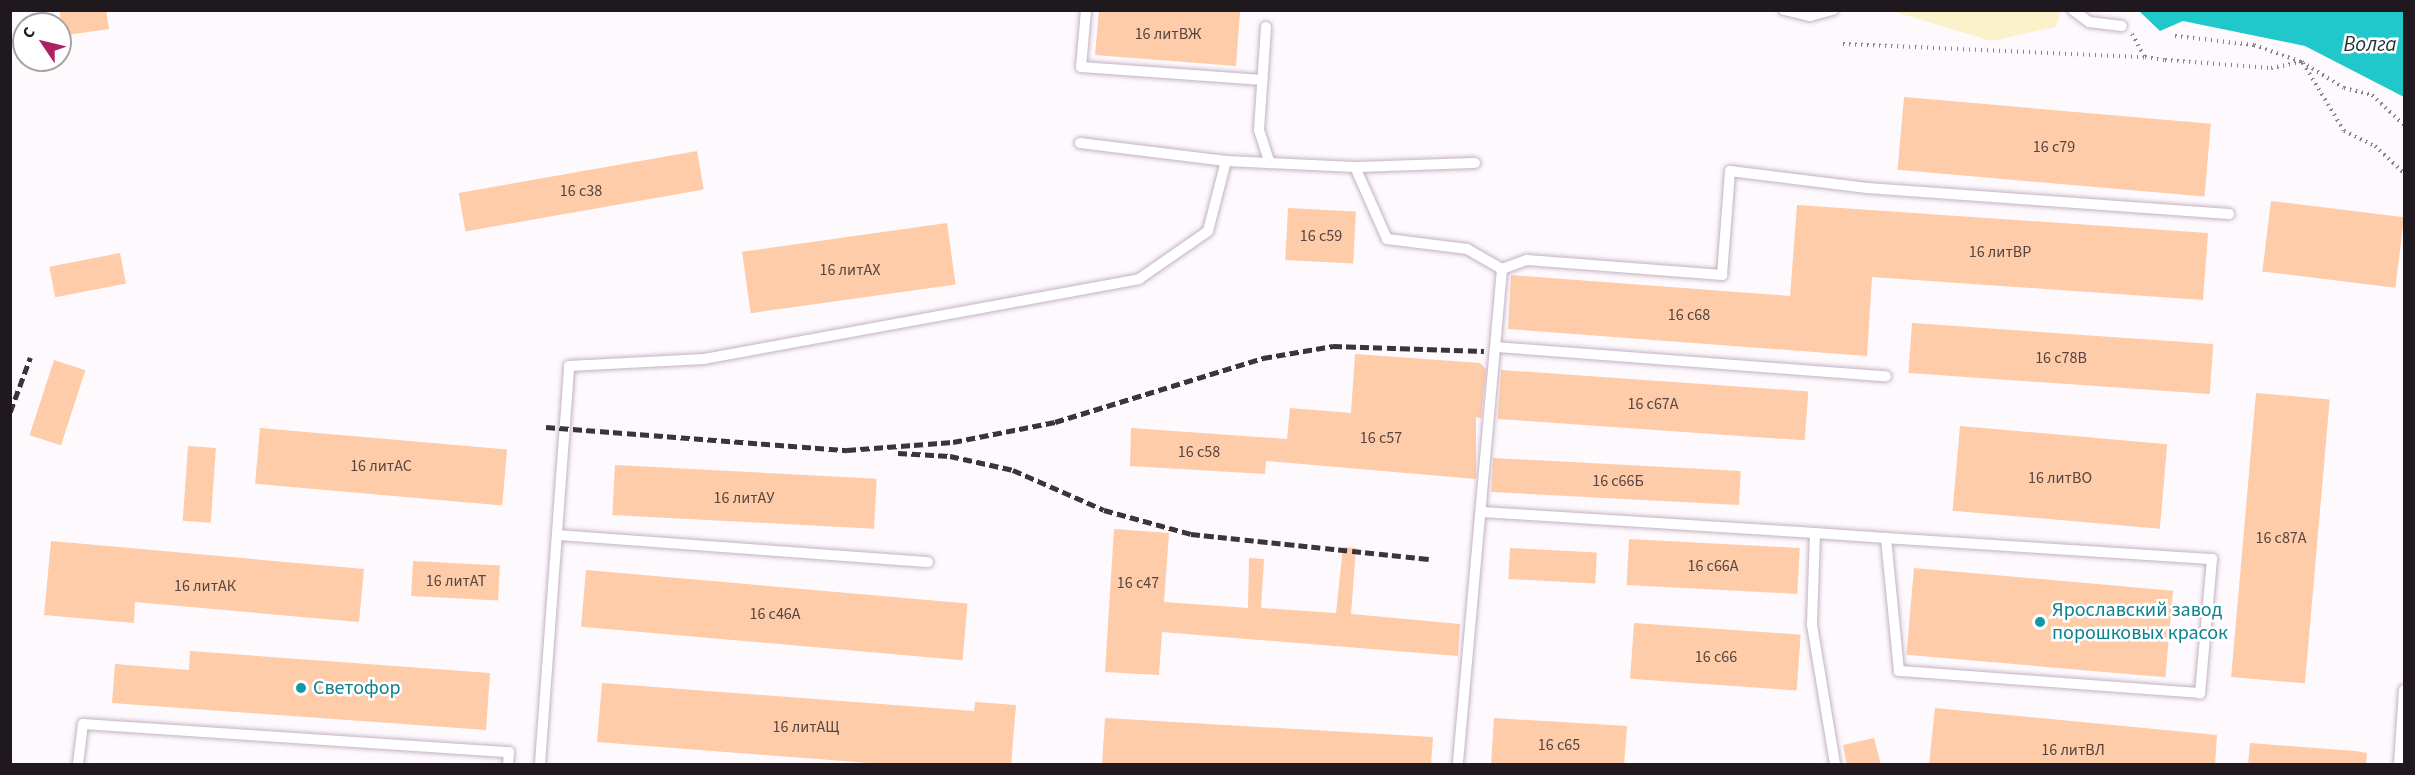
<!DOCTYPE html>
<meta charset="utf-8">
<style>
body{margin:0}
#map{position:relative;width:2415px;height:775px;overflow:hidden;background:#fdf9fd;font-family:"Source Sans 3",sans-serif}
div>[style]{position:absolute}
.sand>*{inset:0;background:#fbf1cb}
.water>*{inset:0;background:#20c8cc}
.building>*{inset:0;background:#fecca8;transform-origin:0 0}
.path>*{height:4px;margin-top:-2px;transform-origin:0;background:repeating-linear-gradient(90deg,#898389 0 1.5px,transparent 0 6px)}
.roads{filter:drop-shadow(0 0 2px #c4b1c2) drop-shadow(0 0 2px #c4b1c2)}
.lane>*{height:10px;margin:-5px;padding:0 5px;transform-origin:5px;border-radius:5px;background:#fff}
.rail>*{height:4.5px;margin-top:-2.25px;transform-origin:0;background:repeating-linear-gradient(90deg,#3b343b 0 9px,transparent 0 13.5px)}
.dots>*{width:16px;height:16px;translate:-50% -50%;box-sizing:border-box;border:3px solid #fff;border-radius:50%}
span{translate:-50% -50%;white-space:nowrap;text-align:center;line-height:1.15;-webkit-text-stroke:5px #fff;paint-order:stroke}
.number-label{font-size:16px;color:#574541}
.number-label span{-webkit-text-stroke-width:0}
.culture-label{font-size:20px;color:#0d838f}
.left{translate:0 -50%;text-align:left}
.water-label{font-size:21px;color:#1c3435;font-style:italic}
.frame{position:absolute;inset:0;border:12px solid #1f181f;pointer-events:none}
.north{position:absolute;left:12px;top:12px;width:60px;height:60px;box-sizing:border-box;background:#fff;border:2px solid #a5a3a5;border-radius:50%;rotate:305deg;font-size:16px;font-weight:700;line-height:24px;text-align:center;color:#1f181f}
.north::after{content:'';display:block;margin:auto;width:21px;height:27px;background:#ad2260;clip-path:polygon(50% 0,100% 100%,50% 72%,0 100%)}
</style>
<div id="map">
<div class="sand">
<div style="clip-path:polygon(1892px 11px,2061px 11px,2056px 27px,1991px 41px)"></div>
</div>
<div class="water">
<div style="clip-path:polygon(2139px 11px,2404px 11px,2404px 97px,2305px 46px,2183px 21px,2160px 31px)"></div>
</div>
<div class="building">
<div style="clip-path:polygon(60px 10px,106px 10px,109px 29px,60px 36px)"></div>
<div style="clip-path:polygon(1099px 10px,1240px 12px,1236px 66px,1095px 55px)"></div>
<div style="left:1904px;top:97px;width:308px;height:73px;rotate:5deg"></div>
<div style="left:697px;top:151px;width:39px;height:242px;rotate:80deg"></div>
<div style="left:2271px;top:201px;width:134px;height:71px;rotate:7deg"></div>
<div style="clip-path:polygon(1797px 205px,2208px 233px,2203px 300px,1872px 277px,1867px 356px,1508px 329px,1511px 275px,1790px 296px)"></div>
<div style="left:1288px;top:208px;width:68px;height:52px;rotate:3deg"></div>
<div style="left:947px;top:223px;width:62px;height:207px;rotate:82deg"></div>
<div style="left:120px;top:253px;width:31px;height:72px;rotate:79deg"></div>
<div style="left:1912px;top:323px;width:302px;height:50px;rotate:4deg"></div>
<div style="clip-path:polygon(1355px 354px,1480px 363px,1486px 369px,1481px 418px,1476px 417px,1476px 479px,1266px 461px,1265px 474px,1130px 466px,1131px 428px,1287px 439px,1290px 408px,1351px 413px)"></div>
<div style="left:54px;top:360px;width:33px;height:79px;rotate:18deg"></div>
<div style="left:1501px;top:370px;width:308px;height:49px;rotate:4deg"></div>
<div style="left:2256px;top:393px;width:74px;height:285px;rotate:5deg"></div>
<div style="left:1960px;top:426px;width:208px;height:85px;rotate:5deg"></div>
<div style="left:260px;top:428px;width:248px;height:56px;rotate:5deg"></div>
<div style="left:188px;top:446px;width:28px;height:75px;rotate:4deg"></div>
<div style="left:1493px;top:458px;width:248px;height:34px;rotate:3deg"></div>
<div style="left:615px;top:465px;width:262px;height:50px;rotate:3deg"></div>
<div style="clip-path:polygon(1114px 529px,1169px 533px,1164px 602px,1248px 608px,1249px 558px,1264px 559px,1261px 608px,1336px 613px,1343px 547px,1356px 548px,1351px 614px,1460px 624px,1458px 656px,1162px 632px,1159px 675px,1105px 672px)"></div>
<div style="left:1629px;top:539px;width:171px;height:46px;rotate:3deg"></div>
<div style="clip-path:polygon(51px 541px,364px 569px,359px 622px,135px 602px,134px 623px,44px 615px)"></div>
<div style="left:1510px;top:548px;width:87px;height:31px;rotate:3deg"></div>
<div style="left:413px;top:561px;width:87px;height:35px;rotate:3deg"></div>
<div style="left:1914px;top:568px;width:260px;height:87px;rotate:5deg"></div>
<div style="left:586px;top:570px;width:383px;height:57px;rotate:5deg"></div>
<div style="left:1634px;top:623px;width:167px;height:56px;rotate:4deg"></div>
<div style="clip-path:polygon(190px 651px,490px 673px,486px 730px,112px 703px,115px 664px,189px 670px)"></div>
<div style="clip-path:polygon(602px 683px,974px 711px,975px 702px,1016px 705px,1011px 765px,895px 765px,597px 742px)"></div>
<div style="clip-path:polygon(1935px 708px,2217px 735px,2215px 765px,1929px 765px)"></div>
<div style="clip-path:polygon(1105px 718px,1433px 737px,1431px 765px,1102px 765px)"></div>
<div style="clip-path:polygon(1494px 718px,1627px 726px,1624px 765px,1491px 765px)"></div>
<div style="clip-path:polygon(1874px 738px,1881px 765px,1847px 765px,1843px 745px)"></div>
<div style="clip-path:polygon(2250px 743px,2355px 751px,2367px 753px,2366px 765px,2248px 765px)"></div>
</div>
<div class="path">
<div style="left:2132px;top:34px;width:26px;rotate:61deg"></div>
<div style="left:2145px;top:57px;width:20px;rotate:9deg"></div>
<div style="left:2165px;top:60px;width:106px;rotate:4.3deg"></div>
<div style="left:2271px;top:68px;width:32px;rotate:-11deg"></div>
<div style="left:2175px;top:36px;width:80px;rotate:6.5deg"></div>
<div style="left:2254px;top:45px;width:51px;rotate:19.5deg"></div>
<div style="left:2302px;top:62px;width:49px;rotate:31.8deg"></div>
<div style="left:2344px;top:88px;width:29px;rotate:14deg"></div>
<div style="left:2372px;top:95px;width:44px;rotate:43.2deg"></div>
<div style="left:1843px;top:44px;width:302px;rotate:2.5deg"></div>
<div style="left:2303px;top:63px;width:79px;rotate:58.9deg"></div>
<div style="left:2344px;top:131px;width:34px;rotate:26deg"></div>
<div style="left:2375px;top:146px;width:40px;rotate:43deg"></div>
</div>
<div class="roads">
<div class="lane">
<div style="left:1086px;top:10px;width:57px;rotate:95deg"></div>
<div style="left:1081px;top:67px;width:182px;rotate:4.1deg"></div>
<div style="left:1784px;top:10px;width:27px;rotate:13deg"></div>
<div style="left:1810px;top:16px;width:24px;rotate:-15deg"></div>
<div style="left:2073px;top:10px;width:20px;rotate:37deg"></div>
<div style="left:2089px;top:22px;width:33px;rotate:7deg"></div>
<div style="left:1266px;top:27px;width:103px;rotate:93.9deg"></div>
<div style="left:1259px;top:130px;width:35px;rotate:72deg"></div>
<div style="left:1080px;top:143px;width:147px;rotate:7deg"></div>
<div style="left:1355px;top:167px;width:120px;rotate:-1.9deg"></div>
<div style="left:1502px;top:269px;width:27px;rotate:-20deg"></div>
<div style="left:1527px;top:260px;width:196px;rotate:4.4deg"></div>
<div style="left:1722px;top:275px;width:104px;rotate:-85.6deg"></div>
<div style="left:1730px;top:171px;width:138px;rotate:7.1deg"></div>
<div style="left:1867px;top:188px;width:363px;rotate:4.1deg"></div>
<div style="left:1496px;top:347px;width:391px;rotate:4.3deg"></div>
<div style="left:1482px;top:512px;width:334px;rotate:3.6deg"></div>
<div style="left:1815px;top:533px;width:71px;rotate:4deg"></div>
<div style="left:1886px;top:538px;width:327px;rotate:3.7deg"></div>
<div style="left:2212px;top:559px;width:135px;rotate:95.1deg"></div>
<div style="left:2200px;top:693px;width:302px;rotate:-175.8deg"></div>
<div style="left:1899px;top:671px;width:134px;rotate:-95.6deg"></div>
<div style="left:1815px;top:533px;width:92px;rotate:91.9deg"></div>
<div style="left:1812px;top:625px;width:141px;rotate:80.6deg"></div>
<div style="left:558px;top:535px;width:371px;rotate:4.2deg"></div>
<div style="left:78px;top:764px;width:40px;rotate:-82.9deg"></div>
<div style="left:83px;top:724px;width:427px;rotate:3.8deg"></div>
<div style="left:509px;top:752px;width:12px;rotate:95deg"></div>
<div style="left:540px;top:764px;width:399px;rotate:-85.8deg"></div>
<div style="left:569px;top:366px;width:135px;rotate:-3deg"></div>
<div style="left:704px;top:359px;width:442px;rotate:-10.4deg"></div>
<div style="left:1139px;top:279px;width:84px;rotate:-34.8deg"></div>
<div style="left:1208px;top:231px;width:72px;rotate:-75.6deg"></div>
<div style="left:1226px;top:161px;width:129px;rotate:2.7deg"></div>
<div style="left:1355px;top:167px;width:79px;rotate:66deg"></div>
<div style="left:1387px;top:239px;width:81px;rotate:7.1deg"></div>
<div style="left:1467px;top:249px;width:40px;rotate:29.7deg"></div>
<div style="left:1502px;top:269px;width:497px;rotate:95.1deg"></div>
<div style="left:2399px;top:764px;width:74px;rotate:-86.1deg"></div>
</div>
</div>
<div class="rail">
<div style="left:10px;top:412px;width:58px;rotate:-69.7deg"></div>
<div style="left:546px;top:427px;width:302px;rotate:4.4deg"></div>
<div style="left:847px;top:450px;width:106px;rotate:-4.3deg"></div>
<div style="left:953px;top:442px;width:104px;rotate:-11.1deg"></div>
<div style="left:1055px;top:422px;width:218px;rotate:-17.1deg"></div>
<div style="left:1263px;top:358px;width:71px;rotate:-9.7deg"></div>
<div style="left:1333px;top:346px;width:151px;rotate:1.9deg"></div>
<div style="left:898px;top:453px;width:52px;rotate:3.3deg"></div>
<div style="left:950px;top:456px;width:65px;rotate:12.5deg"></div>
<div style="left:1013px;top:470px;width:99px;rotate:23.7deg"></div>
<div style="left:1104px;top:510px;width:90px;rotate:15.4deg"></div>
<div style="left:1191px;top:534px;width:239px;rotate:6deg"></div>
</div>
<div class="dots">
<div style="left:2040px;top:622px;background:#0f9aa8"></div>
<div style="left:301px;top:688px;background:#0f9aa8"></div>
</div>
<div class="number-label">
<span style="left:1168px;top:34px">16 литВЖ</span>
<span style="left:2054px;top:147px">16 с79</span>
<span style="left:581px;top:191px">16 с38</span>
<span style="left:1321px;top:236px">16 с59</span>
<span style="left:2000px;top:252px">16 литВР</span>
<span style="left:850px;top:270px">16 литАХ</span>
<span style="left:1689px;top:315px">16 с68</span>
<span style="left:2061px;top:358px">16 с78В</span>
<span style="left:1653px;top:404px">16 с67А</span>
<span style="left:1381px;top:438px">16 с57</span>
<span style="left:1199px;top:452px">16 с58</span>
<span style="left:381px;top:466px">16 литАС</span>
<span style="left:2060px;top:478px">16 литВО</span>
<span style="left:1618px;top:481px">16 с66Б</span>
<span style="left:744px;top:498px">16 литАУ</span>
<span style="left:2281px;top:538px">16 с87А</span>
<span style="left:1713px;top:566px">16 с66А</span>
<span style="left:456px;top:581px">16 литАТ</span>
<span style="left:1138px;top:583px">16 с47</span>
<span style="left:205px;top:586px">16 литАК</span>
<span style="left:775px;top:614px">16 с46А</span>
<span style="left:1716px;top:657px">16 с66</span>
<span style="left:806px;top:727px">16 литАЩ</span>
<span style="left:1559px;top:745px">16 с65</span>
<span style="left:2073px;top:750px">16 литВЛ</span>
</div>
<div class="culture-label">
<span class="left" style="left:2052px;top:622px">Ярославский завод<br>порошковых красок</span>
<span class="left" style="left:313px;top:688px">Светофор</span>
</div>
<div class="water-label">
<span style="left:2370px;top:44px">Волга</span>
</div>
<div class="frame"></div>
<div class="north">С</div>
</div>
